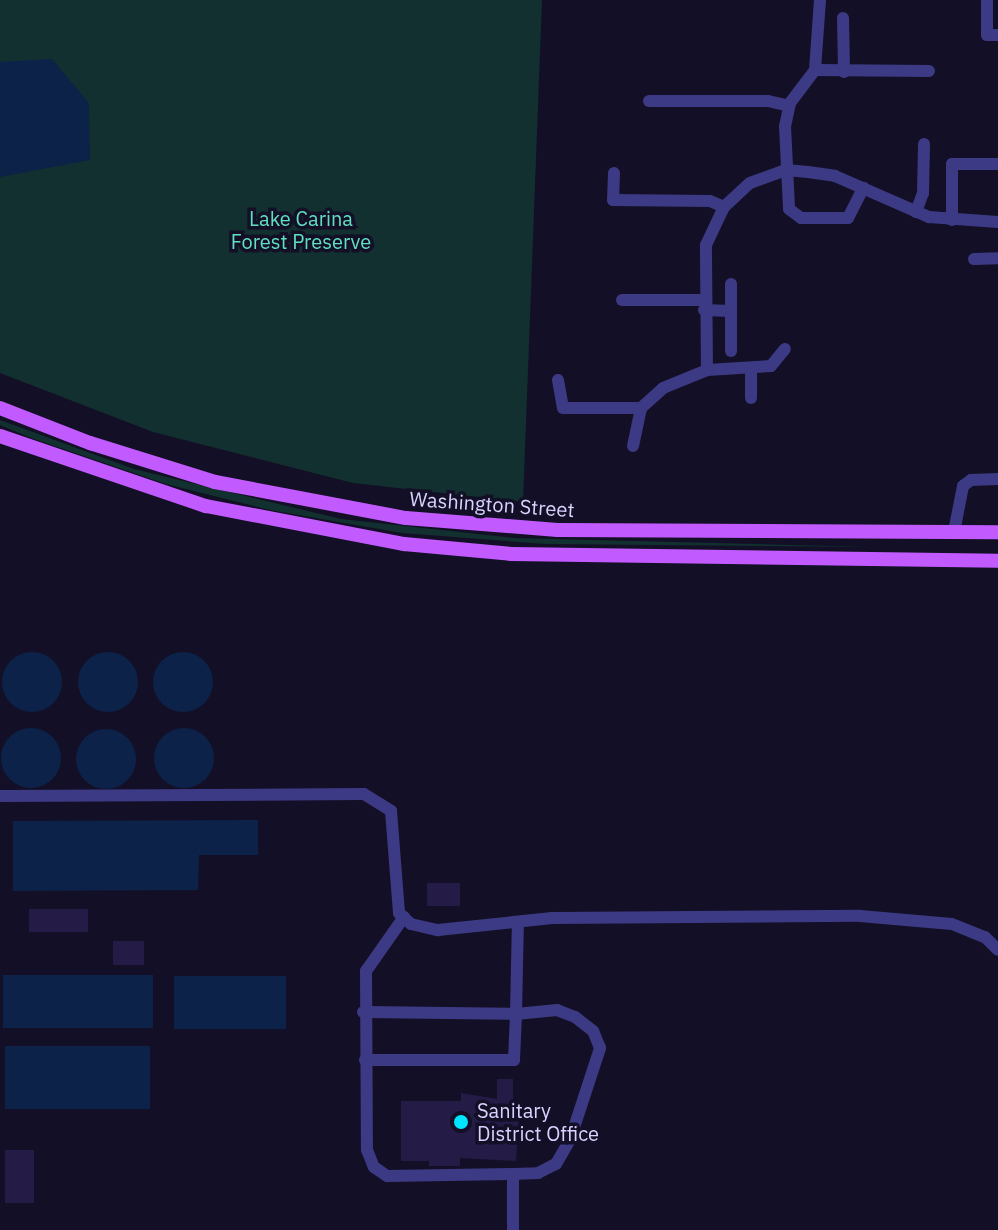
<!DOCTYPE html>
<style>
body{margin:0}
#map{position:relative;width:998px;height:1230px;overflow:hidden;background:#130f26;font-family:"IBM Plex Sans",sans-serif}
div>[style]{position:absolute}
.green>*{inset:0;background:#12302f}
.water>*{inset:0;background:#0c2248;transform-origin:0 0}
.round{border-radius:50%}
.building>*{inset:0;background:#241b47;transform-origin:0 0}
.minor>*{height:12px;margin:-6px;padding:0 6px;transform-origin:6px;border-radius:6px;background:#3d3a85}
.major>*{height:14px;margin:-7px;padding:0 7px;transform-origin:7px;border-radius:7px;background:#c25bff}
.dots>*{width:22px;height:22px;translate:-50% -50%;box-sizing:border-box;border:4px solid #130f26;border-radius:50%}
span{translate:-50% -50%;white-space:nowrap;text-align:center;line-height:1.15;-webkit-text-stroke:7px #130f26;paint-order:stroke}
.park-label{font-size:20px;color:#5fe0c0}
.street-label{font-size:20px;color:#d9d4ff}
.poi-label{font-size:20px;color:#d9d4ff}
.left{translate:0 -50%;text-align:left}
</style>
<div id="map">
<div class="green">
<div style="clip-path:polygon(0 0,542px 0,523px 502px,353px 483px,153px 432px,0 373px)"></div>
<div style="clip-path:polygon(0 420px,134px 469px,341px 519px,514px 538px,871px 547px,545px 544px,402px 533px,270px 510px,166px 484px,34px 439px,0 425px)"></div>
</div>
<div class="water">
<div style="clip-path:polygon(52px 59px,89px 103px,90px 160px,0 177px,0 62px)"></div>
<div class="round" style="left:78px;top:652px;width:60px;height:60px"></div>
<div class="round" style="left:2px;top:652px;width:60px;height:60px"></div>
<div class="round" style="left:153px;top:652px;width:60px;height:60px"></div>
<div class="round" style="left:154px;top:728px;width:60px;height:60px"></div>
<div class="round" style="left:1px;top:728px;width:60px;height:60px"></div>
<div class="round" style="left:76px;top:729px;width:60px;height:60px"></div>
<div style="clip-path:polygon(258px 820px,258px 855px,199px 855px,198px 890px,13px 891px,13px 821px)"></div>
<div style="left:3px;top:975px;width:150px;height:53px"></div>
<div style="left:286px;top:976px;width:53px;height:112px;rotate:90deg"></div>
<div style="left:5px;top:1046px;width:145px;height:63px"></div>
</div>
<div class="building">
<div style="left:460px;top:883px;width:23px;height:33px;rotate:90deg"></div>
<div style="left:29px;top:909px;width:59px;height:23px"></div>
<div style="left:113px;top:941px;width:31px;height:24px"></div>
<div style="clip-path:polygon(497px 1079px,513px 1079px,513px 1101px,520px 1101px,516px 1161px,460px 1158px,460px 1166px,429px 1166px,429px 1161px,401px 1161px,401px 1101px,461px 1101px,461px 1093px,497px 1099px)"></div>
<div style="left:5px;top:1150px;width:29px;height:53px"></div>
</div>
<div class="minor">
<div style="left:820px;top:0;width:70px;rotate:94.1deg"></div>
<div style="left:815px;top:70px;width:41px;rotate:127.1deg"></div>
<div style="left:790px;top:103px;width:24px;rotate:102deg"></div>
<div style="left:785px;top:126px;width:83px;rotate:87.2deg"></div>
<div style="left:789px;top:209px;width:15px;rotate:37deg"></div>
<div style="left:801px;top:218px;width:47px"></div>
<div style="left:848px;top:218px;width:34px;rotate:-63deg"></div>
<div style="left:987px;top:0;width:35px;rotate:90deg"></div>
<div style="left:987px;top:35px;width:11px"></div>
<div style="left:843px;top:18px;width:54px;rotate:88.9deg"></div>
<div style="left:815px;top:70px;width:114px;rotate:0.5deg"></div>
<div style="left:649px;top:101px;width:119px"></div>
<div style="left:768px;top:101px;width:22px;rotate:13deg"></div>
<div style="left:614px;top:173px;width:27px;rotate:92deg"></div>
<div style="left:613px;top:200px;width:97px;rotate:0.6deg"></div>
<div style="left:710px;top:201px;width:15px;rotate:23deg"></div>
<div style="left:916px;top:212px;width:20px;rotate:-70deg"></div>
<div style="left:923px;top:193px;width:49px;rotate:-88.8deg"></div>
<div style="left:952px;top:220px;width:56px;rotate:-90deg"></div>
<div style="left:952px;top:164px;width:46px"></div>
<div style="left:974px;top:259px;width:24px;rotate:-2deg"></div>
<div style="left:622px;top:300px;width:82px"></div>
<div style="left:704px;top:310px;width:27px;rotate:2deg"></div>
<div style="left:731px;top:311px;width:27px;rotate:-90deg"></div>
<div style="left:731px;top:311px;width:40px;rotate:90deg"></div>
<div style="left:707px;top:370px;width:125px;rotate:-90.5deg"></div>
<div style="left:706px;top:245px;width:42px;rotate:-64.7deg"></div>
<div style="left:724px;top:207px;width:35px;rotate:-43deg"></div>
<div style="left:750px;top:183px;width:38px;rotate:-20deg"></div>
<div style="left:786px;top:170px;width:22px;rotate:5deg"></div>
<div style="left:808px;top:172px;width:27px;rotate:8deg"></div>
<div style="left:835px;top:176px;width:103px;rotate:23.6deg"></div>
<div style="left:929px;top:217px;width:69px;rotate:4.1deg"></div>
<div style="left:558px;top:380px;width:28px;rotate:80deg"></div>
<div style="left:563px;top:408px;width:78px"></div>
<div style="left:751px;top:398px;width:30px;rotate:-90deg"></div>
<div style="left:633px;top:446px;width:39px;rotate:-78deg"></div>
<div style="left:641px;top:408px;width:30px;rotate:-42deg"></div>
<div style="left:663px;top:388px;width:48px;rotate:-22.2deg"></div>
<div style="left:707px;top:370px;width:64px;rotate:-3.6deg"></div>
<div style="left:771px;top:366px;width:22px;rotate:-51deg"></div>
<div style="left:954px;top:532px;width:47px;rotate:-78.9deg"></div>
<div style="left:963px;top:486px;width:10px;rotate:-37deg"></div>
<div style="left:971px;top:480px;width:27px;rotate:-2deg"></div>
<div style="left:0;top:796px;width:364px;rotate:-0.3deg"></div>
<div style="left:364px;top:794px;width:32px;rotate:32deg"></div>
<div style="left:391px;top:811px;width:102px;rotate:85.5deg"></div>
<div style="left:399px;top:913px;width:16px;rotate:43deg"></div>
<div style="left:411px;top:924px;width:28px;rotate:13deg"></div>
<div style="left:438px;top:930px;width:115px;rotate:-6deg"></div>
<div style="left:552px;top:918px;width:308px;rotate:-0.4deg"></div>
<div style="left:860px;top:916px;width:92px;rotate:5deg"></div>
<div style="left:952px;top:924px;width:35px;rotate:22deg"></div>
<div style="left:985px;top:937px;width:18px;rotate:45deg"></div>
<div style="left:404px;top:917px;width:66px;rotate:125.1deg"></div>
<div style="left:366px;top:971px;width:179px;rotate:89.7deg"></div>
<div style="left:367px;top:1150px;width:18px;rotate:68deg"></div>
<div style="left:374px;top:1167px;width:16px;rotate:35deg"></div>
<div style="left:387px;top:1176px;width:126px;rotate:-0.9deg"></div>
<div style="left:363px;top:1012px;width:153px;rotate:0.7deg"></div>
<div style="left:516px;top:1014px;width:46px;rotate:92.5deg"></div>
<div style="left:514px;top:1060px;width:149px;rotate:180deg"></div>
<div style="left:513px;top:1230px;width:56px;rotate:-90deg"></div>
<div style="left:513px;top:1174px;width:25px;rotate:-2deg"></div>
<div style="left:538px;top:1173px;width:20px;rotate:-27deg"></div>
<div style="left:556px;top:1164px;width:28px;rotate:-60deg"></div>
<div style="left:570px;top:1140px;width:97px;rotate:-71.9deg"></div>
<div style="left:600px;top:1048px;width:18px;rotate:-112deg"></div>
<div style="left:593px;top:1031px;width:23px;rotate:-142deg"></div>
<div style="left:575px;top:1017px;width:19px;rotate:-159deg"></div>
<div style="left:557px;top:1010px;width:41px;rotate:174.4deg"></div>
<div style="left:516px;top:1014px;width:92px;rotate:-88.8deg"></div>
</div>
<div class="major">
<div style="left:0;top:408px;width:97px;rotate:21.3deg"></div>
<div style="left:90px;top:443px;width:131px;rotate:17.3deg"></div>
<div style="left:215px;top:482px;width:194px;rotate:10.7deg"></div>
<div style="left:406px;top:518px;width:152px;rotate:4.5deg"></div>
<div style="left:558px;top:530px;width:440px;rotate:0.3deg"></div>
<div style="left:0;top:436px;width:218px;rotate:18.8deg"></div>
<div style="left:206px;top:506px;width:202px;rotate:10.9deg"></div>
<div style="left:404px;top:544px;width:107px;rotate:5.3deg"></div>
<div style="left:511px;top:554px;width:487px;rotate:0.8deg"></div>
</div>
<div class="dots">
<div style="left:461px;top:1122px;background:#00e5ff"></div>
</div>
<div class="park-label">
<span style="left:301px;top:230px">Lake Carina<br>Forest Preserve</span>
</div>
<div class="street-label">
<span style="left:492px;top:504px;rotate:4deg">Washington Street</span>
</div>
<div class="poi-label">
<span class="left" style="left:477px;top:1122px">Sanitary<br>District Office</span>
</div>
</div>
